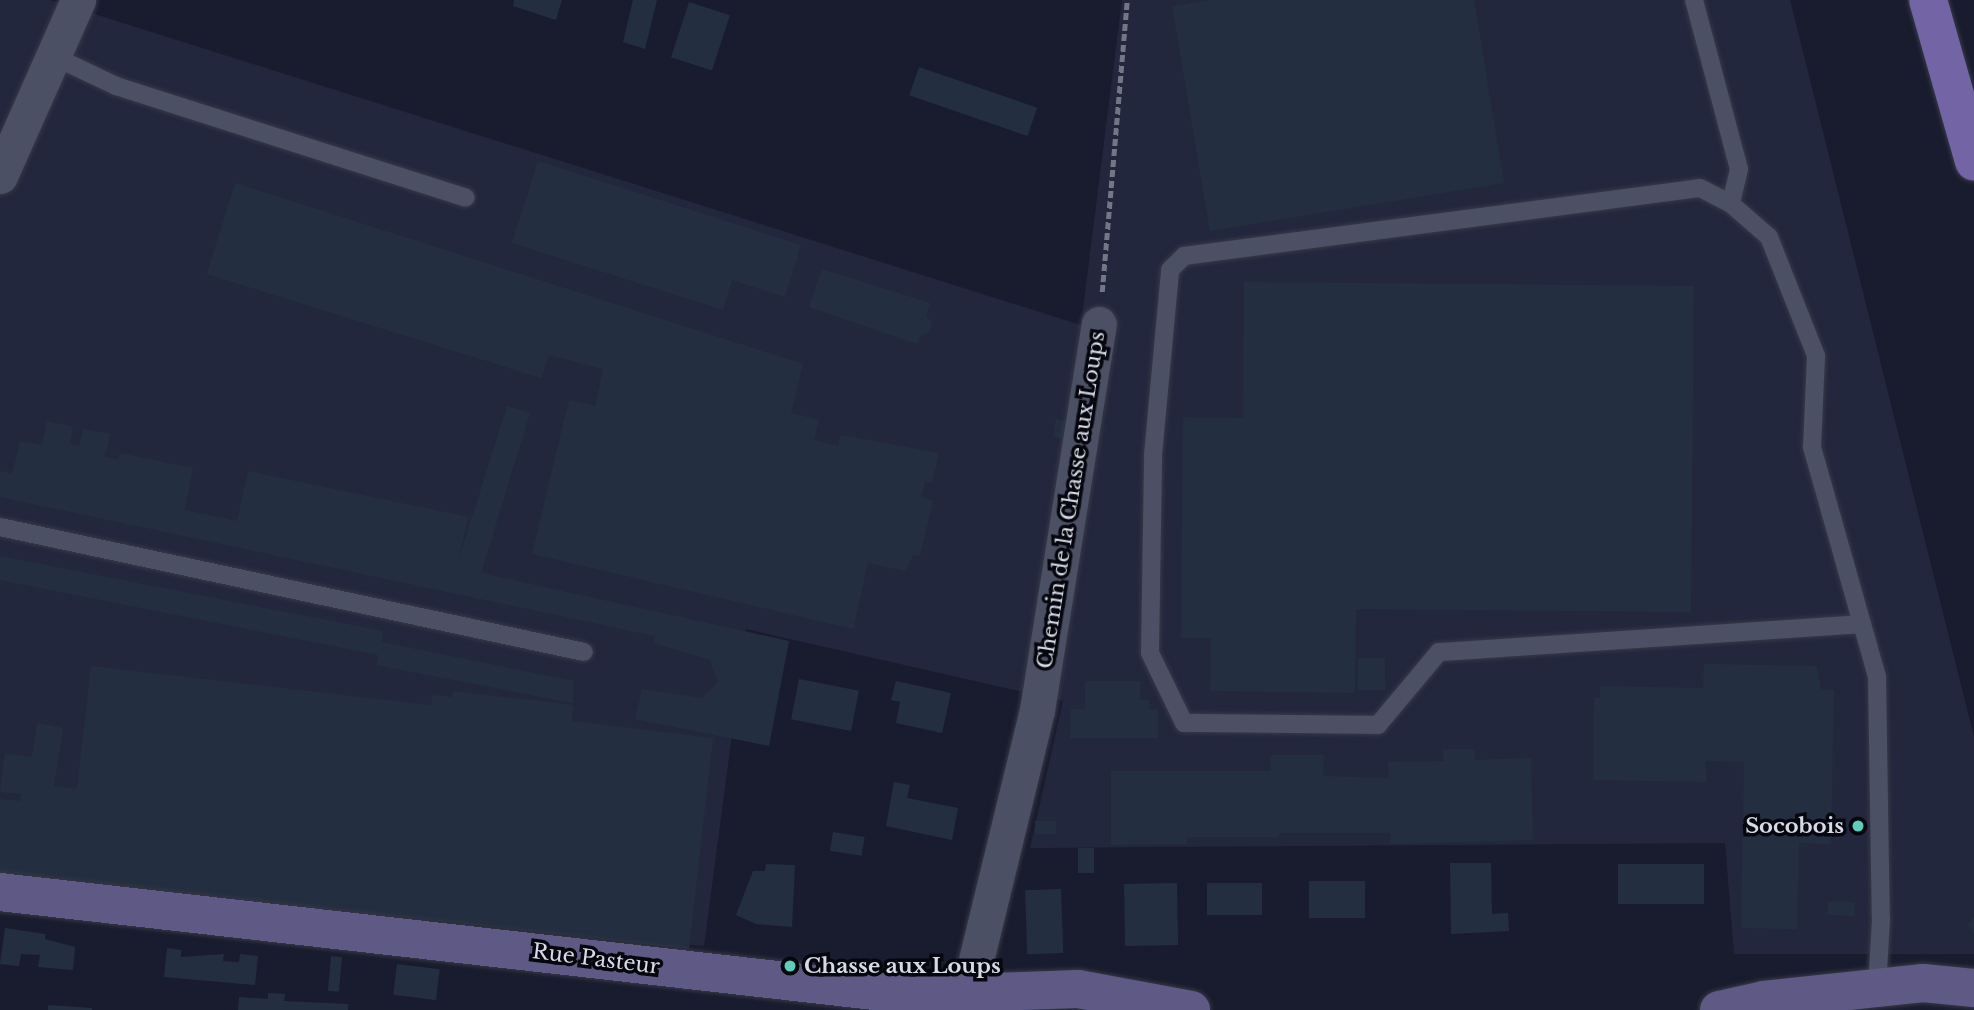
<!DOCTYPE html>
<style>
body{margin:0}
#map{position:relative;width:1974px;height:1010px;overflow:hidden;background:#191c2e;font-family:"Libre Baskerville",serif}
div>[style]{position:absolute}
.built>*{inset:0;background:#23273e}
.building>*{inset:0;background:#232f40;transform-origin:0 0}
.path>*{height:4.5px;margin-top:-2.25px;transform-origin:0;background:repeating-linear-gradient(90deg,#737685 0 7px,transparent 0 10.5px)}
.roads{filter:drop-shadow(0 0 2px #373947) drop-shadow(0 0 2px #373947)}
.lane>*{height:18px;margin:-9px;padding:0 9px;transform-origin:9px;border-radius:9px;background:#4b5064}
.street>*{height:35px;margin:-17.5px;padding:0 17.5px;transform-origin:17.5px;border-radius:17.5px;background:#4b5064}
.secondary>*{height:38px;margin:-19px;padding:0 19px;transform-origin:19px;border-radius:19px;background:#5f5a85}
.primary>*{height:38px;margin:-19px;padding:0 19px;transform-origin:19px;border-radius:19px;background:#7364a6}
.dots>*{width:19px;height:19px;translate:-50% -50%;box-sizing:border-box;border:4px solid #06070e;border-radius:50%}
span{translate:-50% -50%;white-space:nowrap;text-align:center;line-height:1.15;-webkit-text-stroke:7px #06070e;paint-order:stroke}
.street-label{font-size:21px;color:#d7d9e6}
.poi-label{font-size:21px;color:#d7d9e6;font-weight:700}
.right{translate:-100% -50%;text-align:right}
.left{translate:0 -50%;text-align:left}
</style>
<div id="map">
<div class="built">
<div style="clip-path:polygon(0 0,50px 0,1081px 325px,1122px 0,1790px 0,1974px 737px,1974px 954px,1734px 954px,1725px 843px,1030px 848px,1063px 701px,746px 629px,704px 946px,0 880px)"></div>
</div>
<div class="building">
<div style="clip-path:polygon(514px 0,562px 0,556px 20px,513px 6px)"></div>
<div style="clip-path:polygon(633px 0,657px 0,645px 49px,623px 42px)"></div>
<div style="clip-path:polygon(1210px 0,1474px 0,1504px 183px,1210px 231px,1172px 6px)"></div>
<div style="left:689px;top:2px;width:43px;height:58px;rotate:18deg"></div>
<div style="left:919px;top:67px;width:125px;height:30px;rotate:19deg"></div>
<div style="clip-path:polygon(538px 161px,801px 245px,785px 297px,732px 280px,723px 310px,512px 243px)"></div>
<div style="clip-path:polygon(235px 183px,803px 364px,791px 413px,819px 420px,814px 440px,838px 446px,841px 435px,939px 453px,932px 483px,925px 481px,921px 497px,933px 501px,920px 556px,913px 555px,906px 571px,868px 563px,853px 629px,532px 554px,569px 400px,595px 406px,603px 369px,549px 355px,541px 378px,207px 274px)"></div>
<div style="clip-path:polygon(822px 269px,930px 303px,926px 316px,932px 322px,930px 331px,920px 336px,917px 344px,809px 307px)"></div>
<div style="clip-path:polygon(1244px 282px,1694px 286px,1691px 612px,1356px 609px,1355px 693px,1210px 691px,1211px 638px,1181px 638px,1183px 417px,1243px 418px)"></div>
<div style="clip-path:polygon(507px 406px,530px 413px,481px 573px,789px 641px,769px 746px,635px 719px,642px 689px,702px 698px,718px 682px,710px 660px,654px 643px,655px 636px,0 497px,0 471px,12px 474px,20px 441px,42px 445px,47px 421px,73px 427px,70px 444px,79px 447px,83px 429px,110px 434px,105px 457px,118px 460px,120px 453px,193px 468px,185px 510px,237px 521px,248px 471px,468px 517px,459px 559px)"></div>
<div style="left:1056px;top:419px;width:12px;height:18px;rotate:9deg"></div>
<div style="clip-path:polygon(0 556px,383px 631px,381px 642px,574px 681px,573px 703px,376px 665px,378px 655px,0 580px)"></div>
<div style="left:1358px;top:658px;width:27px;height:32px"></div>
<div style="clip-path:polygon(1704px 664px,1817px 666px,1821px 689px,1834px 690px,1831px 844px,1799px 843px,1797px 929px,1741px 928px,1744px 762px,1706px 761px,1706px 782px,1593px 780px,1594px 698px,1600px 698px,1600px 686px,1703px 688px)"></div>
<div style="clip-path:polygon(91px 666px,431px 705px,433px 695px,452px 697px,453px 691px,573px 705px,572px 721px,713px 738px,689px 949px,0 872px,0 799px,20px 801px,21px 794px,0 792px,5px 753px,32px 757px,37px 723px,63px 728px,54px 786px,77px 789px)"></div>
<div style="left:799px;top:679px;width:61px;height:41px;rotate:11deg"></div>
<div style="clip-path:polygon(896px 681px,951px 693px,942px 733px,896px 723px,900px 702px,891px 700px)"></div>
<div style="clip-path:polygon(1085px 681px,1140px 681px,1140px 700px,1149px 700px,1149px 710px,1158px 709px,1158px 738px,1070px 738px,1071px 709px,1085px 709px)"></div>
<div style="clip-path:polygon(1443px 749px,1475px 749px,1475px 760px,1531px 758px,1533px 840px,1390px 844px,1390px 833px,1280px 833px,1278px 837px,1187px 837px,1187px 844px,1111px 845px,1111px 771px,1271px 771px,1270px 755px,1324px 755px,1323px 776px,1389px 778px,1388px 762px,1444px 761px)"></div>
<div style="clip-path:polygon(894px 782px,910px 785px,907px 798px,958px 808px,952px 840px,886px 826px)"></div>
<div style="left:1035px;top:821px;width:21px;height:13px"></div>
<div style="left:833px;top:832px;width:32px;height:19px;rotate:9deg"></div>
<div style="left:1078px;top:848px;width:16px;height:25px"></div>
<div style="clip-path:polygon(1450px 863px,1491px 863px,1492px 914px,1508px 913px,1509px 931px,1451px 934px)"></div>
<div style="clip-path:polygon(766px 864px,795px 865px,792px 927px,756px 924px,736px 915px,753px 871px,765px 871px)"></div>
<div style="left:1618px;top:864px;width:86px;height:40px"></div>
<div style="left:1365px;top:881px;width:37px;height:56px;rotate:90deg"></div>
<div style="left:1177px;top:883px;width:62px;height:53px;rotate:89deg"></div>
<div style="left:1207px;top:883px;width:55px;height:32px"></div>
<div style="left:1061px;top:889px;width:64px;height:36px;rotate:88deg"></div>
<div style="left:1828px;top:901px;width:27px;height:14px;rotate:2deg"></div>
<div style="clip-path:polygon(1974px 917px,1974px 934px,1968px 925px)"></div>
<div style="clip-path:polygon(5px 928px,45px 934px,45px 939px,75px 947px,73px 970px,38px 967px,40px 955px,21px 954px,19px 966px,0 964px)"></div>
<div style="clip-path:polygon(167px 948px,181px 950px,181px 957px,224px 954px,223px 961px,239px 962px,240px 954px,258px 956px,255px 985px,164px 977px)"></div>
<div style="left:331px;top:956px;width:11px;height:35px;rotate:5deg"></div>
<div style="left:397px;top:964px;width:43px;height:31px;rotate:7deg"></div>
<div style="clip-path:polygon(268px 993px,285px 994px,284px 1001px,348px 1004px,348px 1010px,238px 1010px,239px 997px,268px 999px)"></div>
<div style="clip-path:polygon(48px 1005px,92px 1008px,92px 1010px,48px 1010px)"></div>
</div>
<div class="path">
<div style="left:1102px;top:292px;width:293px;rotate:-85.1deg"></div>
</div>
<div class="roads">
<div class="lane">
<div style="left:1694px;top:0;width:175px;rotate:75.1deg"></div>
<div style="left:1739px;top:169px;width:36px;rotate:103deg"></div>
<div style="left:55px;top:57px;width:68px;rotate:25.4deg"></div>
<div style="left:116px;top:86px;width:367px;rotate:17.7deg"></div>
<div style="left:0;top:527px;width:597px;rotate:12.08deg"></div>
<div style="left:1862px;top:624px;width:424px;rotate:176.2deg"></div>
<div style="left:1439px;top:652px;width:95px;rotate:129.9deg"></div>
<div style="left:1378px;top:725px;width:194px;rotate:-179.4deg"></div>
<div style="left:1184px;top:723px;width:78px;rotate:-115.9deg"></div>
<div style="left:1150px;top:653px;width:198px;rotate:-89.1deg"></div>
<div style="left:1153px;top:455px;width:186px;rotate:-84.7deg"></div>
<div style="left:1170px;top:270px;width:20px;rotate:-45deg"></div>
<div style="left:1184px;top:256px;width:520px;rotate:-7.51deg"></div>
<div style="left:1700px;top:188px;width:35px;rotate:27deg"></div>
<div style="left:1731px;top:204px;width:50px;rotate:41deg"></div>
<div style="left:1769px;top:237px;width:128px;rotate:68.4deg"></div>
<div style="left:1816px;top:356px;width:91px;rotate:92.5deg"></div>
<div style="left:1812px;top:447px;width:238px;rotate:74.2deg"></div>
<div style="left:1877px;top:676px;width:243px;rotate:89.1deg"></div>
<div style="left:1881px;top:919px;width:69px;rotate:93.3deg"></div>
</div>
<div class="street">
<div style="left:0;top:176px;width:193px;rotate:-66.1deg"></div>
<div style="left:968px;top:993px;width:291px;rotate:-76.3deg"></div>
<div style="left:1037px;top:710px;width:391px;rotate:-80.9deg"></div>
</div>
<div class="secondary">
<div style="left:0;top:892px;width:915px;rotate:6.46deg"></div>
<div style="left:909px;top:995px;width:169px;rotate:-2deg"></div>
<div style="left:1078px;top:989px;width:115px;rotate:10.5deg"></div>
<div style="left:1719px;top:1010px;width:46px;rotate:-12.5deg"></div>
<div style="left:1764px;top:1000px;width:160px;rotate:-6.1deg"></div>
<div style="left:1923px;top:983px;width:51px;rotate:5.6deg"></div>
</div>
<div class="primary">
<div style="left:1928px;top:0;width:168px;rotate:74.1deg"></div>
</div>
</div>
<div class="dots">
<div style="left:1858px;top:826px;background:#5dceb9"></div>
<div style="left:790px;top:966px;background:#5dceb9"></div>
</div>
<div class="street-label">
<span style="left:1071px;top:500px;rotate:-81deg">Chemin de la Chasse aux Loups</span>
<span style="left:596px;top:959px;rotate:7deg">Rue Pasteur</span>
</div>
<div class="poi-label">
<span class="right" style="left:1844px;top:826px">Socobois</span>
<span class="left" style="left:804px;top:966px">Chasse aux Loups</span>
</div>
</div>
